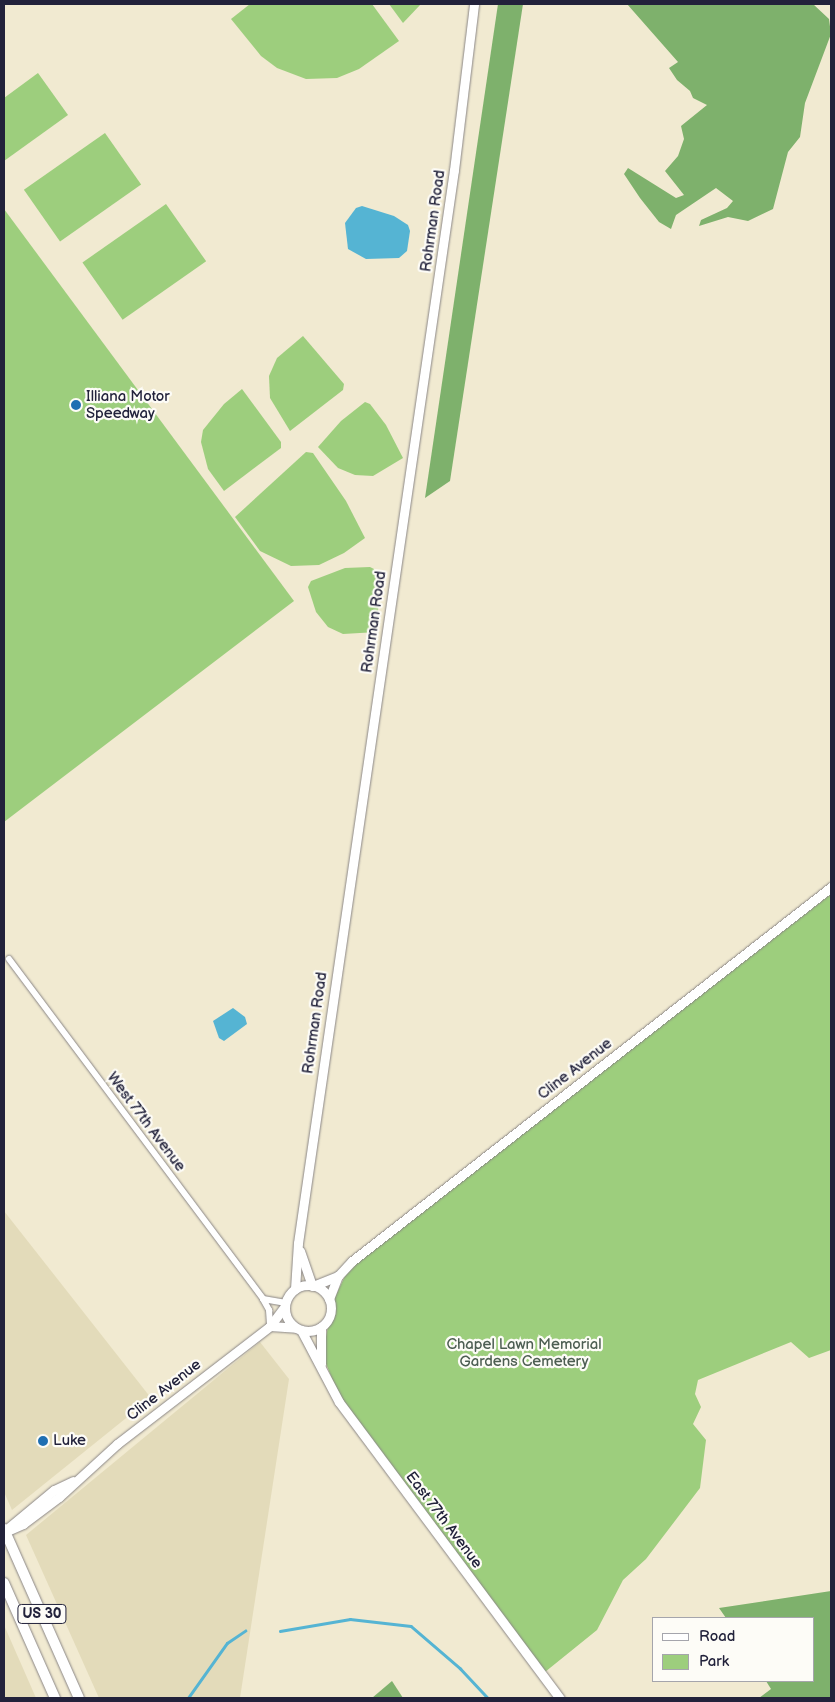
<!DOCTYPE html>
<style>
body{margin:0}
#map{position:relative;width:835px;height:1702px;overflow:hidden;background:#f1ead1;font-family:"Balsamiq Sans",sans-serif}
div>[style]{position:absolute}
.built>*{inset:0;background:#e3dbba}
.green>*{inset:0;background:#9dce7d;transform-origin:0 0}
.forest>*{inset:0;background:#7eb16c}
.water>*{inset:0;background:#55b4d3}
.stream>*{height:2.5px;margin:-1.25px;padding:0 1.25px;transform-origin:1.25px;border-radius:1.25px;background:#55b4d3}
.roads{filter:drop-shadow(0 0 1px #8a8686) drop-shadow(0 0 1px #8a8686)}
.street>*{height:6px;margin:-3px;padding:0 3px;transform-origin:3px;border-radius:3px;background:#fff}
.secondary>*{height:9px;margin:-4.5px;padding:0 4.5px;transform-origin:4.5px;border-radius:4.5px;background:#fff}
.secondary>.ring{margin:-4.5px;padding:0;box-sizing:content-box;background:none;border:9px solid #fff;border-radius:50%}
.primary>*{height:10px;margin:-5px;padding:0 5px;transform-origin:5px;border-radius:5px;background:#fff}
.dots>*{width:14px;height:14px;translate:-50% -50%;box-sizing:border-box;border:2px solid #fdfcf7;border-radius:50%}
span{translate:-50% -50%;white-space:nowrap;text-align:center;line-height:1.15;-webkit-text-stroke:4.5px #fdfcf7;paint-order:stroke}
.shield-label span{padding:1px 4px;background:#fdfcf7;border:1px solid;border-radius:4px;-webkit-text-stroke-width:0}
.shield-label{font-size:14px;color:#22223b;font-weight:700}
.street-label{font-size:15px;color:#22223b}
.poi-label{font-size:15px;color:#22223b}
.left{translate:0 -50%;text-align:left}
.park-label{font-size:15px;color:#4d5e52}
.frame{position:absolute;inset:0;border:5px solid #22223b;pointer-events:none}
.legend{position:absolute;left:652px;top:1617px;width:162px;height:65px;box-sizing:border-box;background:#fdfcf7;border:1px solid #a5a5ac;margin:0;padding:6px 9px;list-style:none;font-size:15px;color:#22223b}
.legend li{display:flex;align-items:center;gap:10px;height:25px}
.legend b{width:25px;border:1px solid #a5a5ac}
</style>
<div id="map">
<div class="built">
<div style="clip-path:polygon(4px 1211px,151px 1398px,12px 1510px,4px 1492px)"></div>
<div style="clip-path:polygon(260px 1342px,289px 1379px,240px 1698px,99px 1698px,26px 1535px)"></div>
<div style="clip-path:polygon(4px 1625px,36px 1698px,4px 1698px)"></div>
</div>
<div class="green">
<div style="clip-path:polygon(250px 4px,372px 4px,399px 41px,359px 69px,337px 78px,306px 79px,277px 68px,261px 56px,231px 19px)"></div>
<div style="clip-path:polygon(389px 4px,421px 4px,403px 23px)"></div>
<div style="clip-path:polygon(38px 73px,68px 115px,4px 161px,4px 98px)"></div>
<div style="left:105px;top:133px;width:63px;height:99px;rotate:55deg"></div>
<div style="left:166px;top:204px;width:70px;height:102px;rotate:55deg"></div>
<div style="clip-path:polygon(4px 209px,294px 601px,4px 822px)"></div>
<div style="clip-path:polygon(303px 336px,344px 384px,343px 390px,290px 431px,270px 398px,269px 376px,277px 358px)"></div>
<div style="clip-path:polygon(242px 389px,281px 442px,281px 448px,224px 491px,208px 469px,201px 442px,203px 430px,224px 404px)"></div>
<div style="clip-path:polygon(365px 402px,370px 404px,386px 425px,403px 458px,373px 476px,355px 475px,338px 468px,318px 447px,341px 421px)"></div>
<div style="clip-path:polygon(306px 452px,313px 453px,346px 501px,365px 538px,344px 553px,319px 565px,291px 566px,260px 551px,235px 517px)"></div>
<div style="clip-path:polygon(370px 567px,374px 569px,379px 593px,377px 632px,343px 634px,328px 627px,316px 612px,308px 587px,311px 581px,345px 568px)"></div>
<div style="clip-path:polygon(831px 894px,831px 1350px,809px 1358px,791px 1342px,698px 1380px,695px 1394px,701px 1407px,693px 1424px,706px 1440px,700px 1488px,646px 1559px,623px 1580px,597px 1630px,545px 1672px,338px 1394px,325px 1361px,325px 1342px,333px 1301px,347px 1272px,360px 1259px)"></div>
</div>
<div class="forest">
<div style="clip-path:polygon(498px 4px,523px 4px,450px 481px,425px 498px)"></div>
<div style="clip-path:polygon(627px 4px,813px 4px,829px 19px,831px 34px,805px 103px,800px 137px,788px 152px,773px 209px,748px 221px,728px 217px,699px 226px,701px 220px,727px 208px,733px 201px,716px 188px,676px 215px,671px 229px,659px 222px,640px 198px,624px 174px,628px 168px,676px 198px,684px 195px,665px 171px,678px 156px,684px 139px,681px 126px,707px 105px,693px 98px,690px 91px,677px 80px,669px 68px,678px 62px)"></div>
<div style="clip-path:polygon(831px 1591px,831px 1698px,759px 1698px,771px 1689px,766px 1681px,814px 1681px,814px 1618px,726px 1618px,719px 1608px)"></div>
<div style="clip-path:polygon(392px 1681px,403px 1698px,372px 1698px)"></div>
</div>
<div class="water">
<div style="clip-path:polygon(362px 206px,394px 216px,408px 225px,410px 231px,407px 251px,399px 258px,366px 259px,348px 249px,345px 223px,356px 208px)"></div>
<div style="clip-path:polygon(233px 1008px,245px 1017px,247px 1024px,224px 1041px,219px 1038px,213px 1021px)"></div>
</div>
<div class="stream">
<div style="left:280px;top:1631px;width:71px;rotate:-9.7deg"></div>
<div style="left:350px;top:1619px;width:61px;rotate:6.5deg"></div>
<div style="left:411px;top:1626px;width:65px;rotate:40.6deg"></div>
<div style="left:460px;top:1668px;width:41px;rotate:47deg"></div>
<div style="left:188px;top:1698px;width:67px;rotate:-54.7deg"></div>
<div style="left:227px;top:1643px;width:22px;rotate:-34deg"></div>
</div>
<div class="roads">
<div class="street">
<div style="left:9px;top:959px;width:424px;rotate:53.2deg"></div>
<div style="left:263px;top:1299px;width:13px;rotate:61deg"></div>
<div style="left:269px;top:1310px;width:16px;rotate:86deg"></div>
<div style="left:263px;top:1299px;width:22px;rotate:10deg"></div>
</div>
<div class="secondary">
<div style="left:300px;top:1251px;width:37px;rotate:71deg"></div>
<div class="ring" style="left:285px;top:1285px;width:37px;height:37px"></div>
<div style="left:313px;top:1286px;width:27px;rotate:-22deg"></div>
<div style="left:295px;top:1289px;width:46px;rotate:-86.3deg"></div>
<div style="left:298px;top:1243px;width:1084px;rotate:-81.73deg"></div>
<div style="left:454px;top:170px;width:167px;rotate:-83.1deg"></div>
<div style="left:329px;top:1299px;width:25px;rotate:-69deg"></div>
<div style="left:338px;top:1276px;width:21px;rotate:-47deg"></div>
<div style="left:352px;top:1261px;width:608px;rotate:-37.98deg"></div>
<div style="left:270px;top:1326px;width:26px;rotate:4deg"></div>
<div style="left:301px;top:1330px;width:81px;rotate:62.2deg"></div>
<div style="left:339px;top:1402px;width:369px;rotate:53.3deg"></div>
<div style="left:321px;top:1364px;width:37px;rotate:-90deg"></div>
<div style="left:7px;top:1529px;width:61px;rotate:-39.7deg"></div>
<div style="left:54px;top:1490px;width:21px;rotate:-25deg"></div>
<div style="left:5px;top:1532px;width:20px;rotate:-24deg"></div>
<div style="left:23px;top:1524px;width:45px;rotate:-36.9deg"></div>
<div style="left:59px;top:1497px;width:79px;rotate:-42.4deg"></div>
<div style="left:117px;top:1444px;width:193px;rotate:-37.6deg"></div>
<div style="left:270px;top:1326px;width:25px;rotate:-53deg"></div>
</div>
<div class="primary">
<div style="left:4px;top:1529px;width:185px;rotate:66.1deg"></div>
<div style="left:4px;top:1583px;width:126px;rotate:66.1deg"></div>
</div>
</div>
<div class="dots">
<div style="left:76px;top:405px;background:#1f6fb2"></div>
<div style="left:43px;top:1441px;background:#1f6fb2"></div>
</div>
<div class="shield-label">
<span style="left:42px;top:1614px">US 30</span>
</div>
<div class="street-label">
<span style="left:433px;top:221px;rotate:-82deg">Rohrman Road</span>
<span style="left:374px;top:622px;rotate:-82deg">Rohrman Road</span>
<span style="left:315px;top:1023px;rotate:-82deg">Rohrman Road</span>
<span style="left:575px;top:1069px;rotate:-38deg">Cline Avenue</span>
<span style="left:146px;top:1122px;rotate:53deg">West 77th Avenue</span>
<span style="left:164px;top:1390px;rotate:-38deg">Cline Avenue</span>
<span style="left:444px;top:1520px;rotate:53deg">East 77th Avenue</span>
</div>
<div class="poi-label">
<span class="left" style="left:86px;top:405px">Illiana Motor<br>Speedway</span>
<span class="left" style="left:53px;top:1441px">Luke</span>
</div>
<div class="park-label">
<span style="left:524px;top:1353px">Chapel Lawn Memorial<br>Gardens Cemetery</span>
</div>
<div class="frame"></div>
<ul class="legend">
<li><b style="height:6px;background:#fff"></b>Road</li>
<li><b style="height:14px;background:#9dce7d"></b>Park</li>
</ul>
</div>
